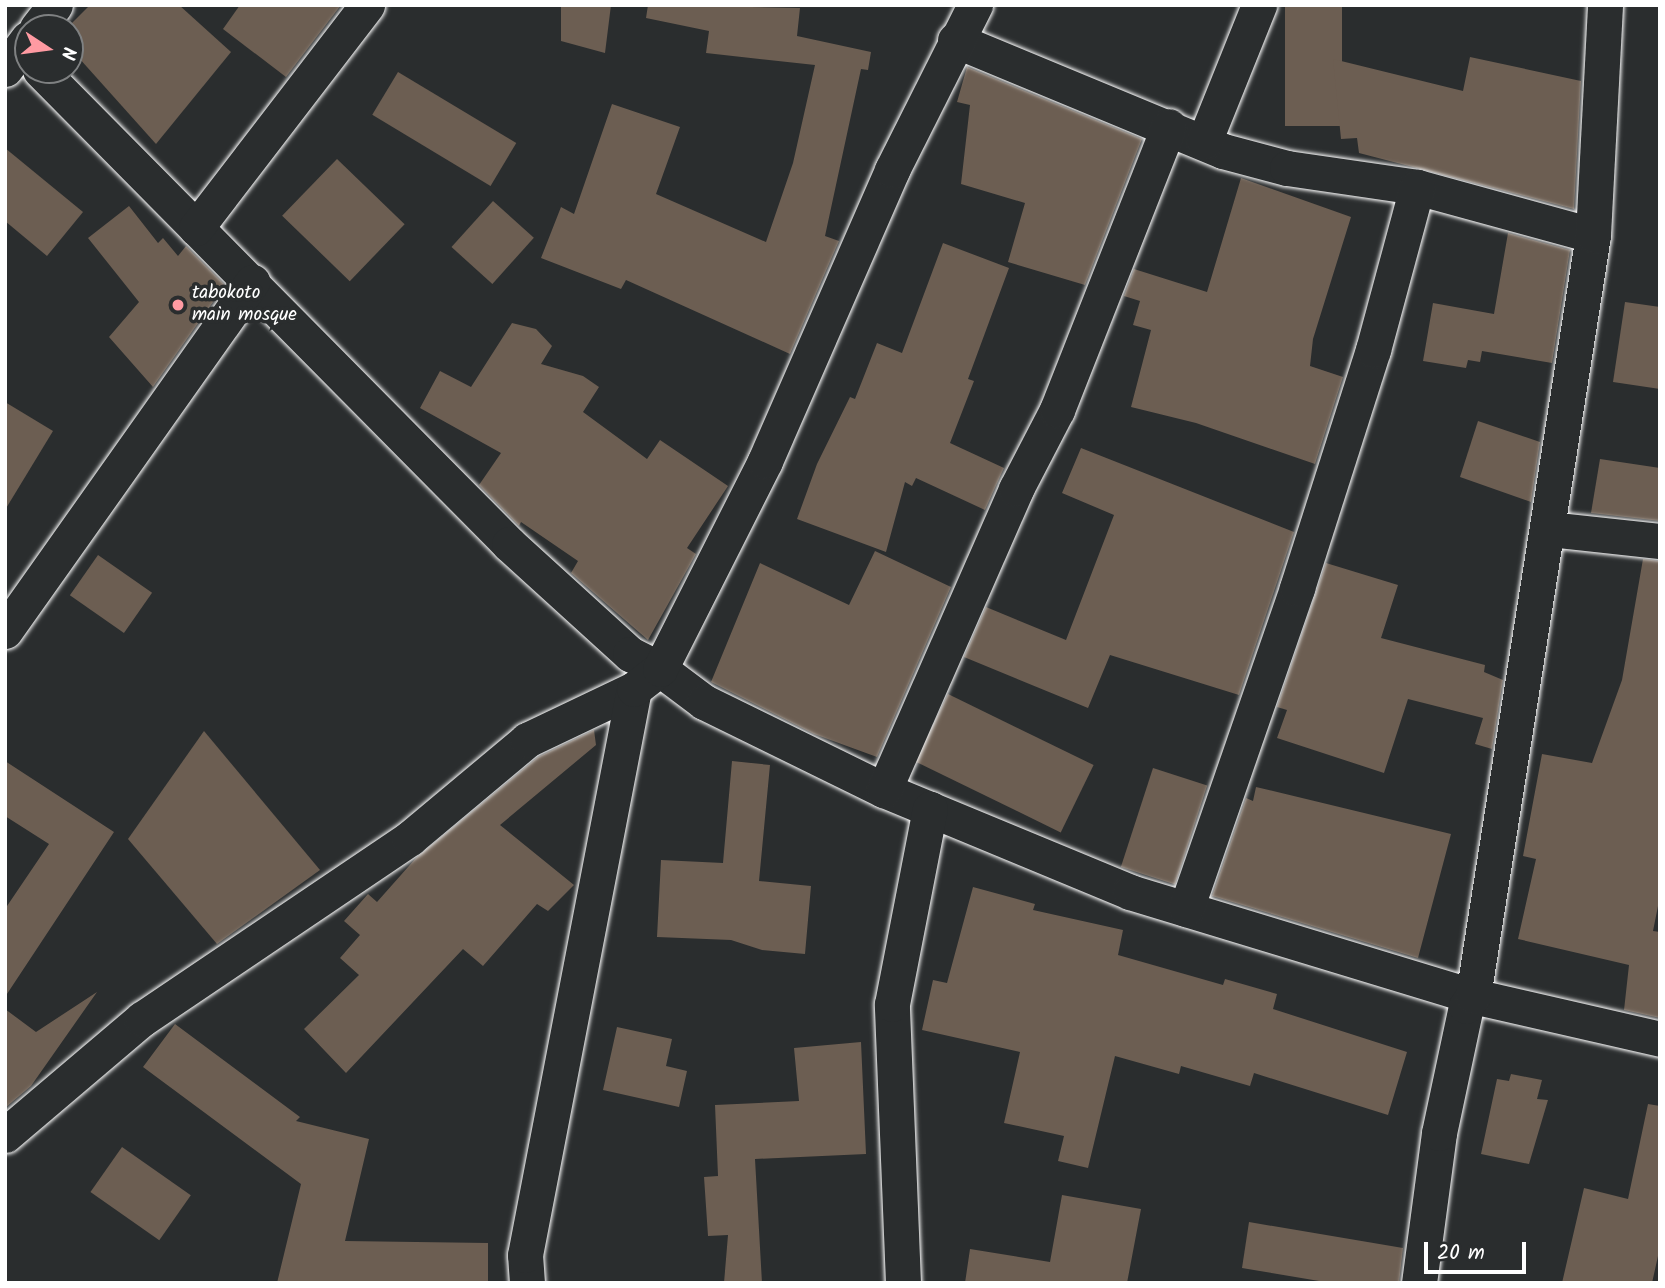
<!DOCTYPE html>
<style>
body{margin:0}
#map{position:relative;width:1665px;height:1288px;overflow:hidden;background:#2a2d2e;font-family:Kalam,sans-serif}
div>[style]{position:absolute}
.building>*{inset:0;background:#6c5e52;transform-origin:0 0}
.roads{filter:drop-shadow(0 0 2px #fff) drop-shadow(0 0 2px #fff)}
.street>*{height:35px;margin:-17.5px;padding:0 17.5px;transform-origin:17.5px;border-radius:17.5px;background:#2a2d2e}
.dots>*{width:19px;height:19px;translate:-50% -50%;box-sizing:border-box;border:4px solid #2a2d2e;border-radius:50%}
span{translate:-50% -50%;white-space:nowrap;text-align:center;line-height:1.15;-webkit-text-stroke:7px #2a2d2e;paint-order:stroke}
.poi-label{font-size:19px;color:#fff}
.left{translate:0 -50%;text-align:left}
.frame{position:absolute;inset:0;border:7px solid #fff;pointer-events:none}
.north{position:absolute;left:14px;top:14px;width:70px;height:70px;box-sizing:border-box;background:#2a2d2e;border:2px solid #7f8182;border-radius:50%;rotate:103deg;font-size:19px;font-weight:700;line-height:28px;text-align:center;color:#fff}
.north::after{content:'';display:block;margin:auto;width:24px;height:32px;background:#ff9aa2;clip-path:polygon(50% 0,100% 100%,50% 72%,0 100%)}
.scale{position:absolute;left:1424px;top:1242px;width:102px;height:32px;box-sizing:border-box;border:4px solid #fff;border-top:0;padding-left:9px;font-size:21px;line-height:24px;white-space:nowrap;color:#fff;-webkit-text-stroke:5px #2a2d2e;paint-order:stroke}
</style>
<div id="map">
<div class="building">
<div style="clip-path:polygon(90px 5px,179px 5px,231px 52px,156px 144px,70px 48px,70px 25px)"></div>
<div style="clip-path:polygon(240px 5px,341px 5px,286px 77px,223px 29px)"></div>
<div style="clip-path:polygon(561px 5px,611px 5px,605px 53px,561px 41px)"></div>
<div style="clip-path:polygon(648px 5px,800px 8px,797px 36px,871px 52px,868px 70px,861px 69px,825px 236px,839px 241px,790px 354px,626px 280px,621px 289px,541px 258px,561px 207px,574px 214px,612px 104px,680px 127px,656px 194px,766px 242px,793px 163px,815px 65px,706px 53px,709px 31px,646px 18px)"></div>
<div style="left:1285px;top:5px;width:57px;height:121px"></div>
<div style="clip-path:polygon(1470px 57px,1581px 81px,1574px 209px,1359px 153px,1357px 138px,1341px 139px,1333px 59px,1463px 91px)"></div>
<div style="clip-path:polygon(967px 67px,1142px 139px,1085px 285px,1008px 262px,1025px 203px,961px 184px,970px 105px,957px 102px)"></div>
<div style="left:398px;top:72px;width:138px;height:50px;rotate:31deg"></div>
<div style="clip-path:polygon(5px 148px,83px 212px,47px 256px,5px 221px)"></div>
<div style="left:337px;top:159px;width:94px;height:79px;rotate:44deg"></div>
<div style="clip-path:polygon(1241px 178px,1351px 217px,1313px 339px,1310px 366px,1343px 377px,1315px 464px,1196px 423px,1131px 407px,1151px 330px,1133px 325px,1140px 301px,1124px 296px,1134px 269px,1207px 292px)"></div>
<div style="left:493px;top:201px;width:55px;height:62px;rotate:42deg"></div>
<div style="clip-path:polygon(129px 206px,158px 243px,163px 238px,178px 256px,186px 246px,225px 285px,153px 387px,109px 337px,139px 302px,88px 238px)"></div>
<div style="clip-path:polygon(1508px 233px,1570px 250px,1552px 363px,1482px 351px,1480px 362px,1468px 360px,1466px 368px,1423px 361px,1433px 303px,1494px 314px)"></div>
<div style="clip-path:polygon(943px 243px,1009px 268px,968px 379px,974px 381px,950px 443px,1004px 468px,985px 510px,916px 478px,912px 486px,905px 482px,886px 552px,797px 519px,817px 464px,850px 397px,855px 399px,877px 343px,902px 353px)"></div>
<div style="clip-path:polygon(1625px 302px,1660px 307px,1660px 389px,1613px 382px)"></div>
<div style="clip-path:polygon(512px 323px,536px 329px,552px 346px,541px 364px,583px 376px,599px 387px,583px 412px,647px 459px,660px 440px,728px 486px,687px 548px,696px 554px,648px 640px,571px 573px,578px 561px,521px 522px,519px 526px,479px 485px,501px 453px,420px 408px,440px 371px,471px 387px)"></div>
<div style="clip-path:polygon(5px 402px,53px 431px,5px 510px)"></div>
<div style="clip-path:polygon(1478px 421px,1540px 442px,1531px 502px,1460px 477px)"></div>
<div style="clip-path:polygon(1081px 448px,1294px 532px,1239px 695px,1110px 655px,1088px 708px,964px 657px,986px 607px,1066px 640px,1114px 515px,1062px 493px)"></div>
<div style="clip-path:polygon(1600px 459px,1660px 468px,1660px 521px,1591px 513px)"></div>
<div style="clip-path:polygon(875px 551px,951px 587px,877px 757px,814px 734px,711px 682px,760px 563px,849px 605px)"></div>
<div style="left:98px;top:555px;width:66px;height:49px;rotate:35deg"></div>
<div style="clip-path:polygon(1643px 559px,1660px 561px,1660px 896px,1653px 931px,1660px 932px,1660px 1018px,1624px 1010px,1629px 965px,1518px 939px,1536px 859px,1523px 856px,1542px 754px,1592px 763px,1622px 680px)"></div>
<div style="clip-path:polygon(1326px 563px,1398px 585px,1381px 638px,1485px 665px,1484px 672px,1503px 680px,1492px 749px,1475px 744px,1483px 718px,1408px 699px,1384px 773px,1277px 738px,1287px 710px,1277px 707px)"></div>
<div style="left:948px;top:694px;width:162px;height:75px;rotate:26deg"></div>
<div style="clip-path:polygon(594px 730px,596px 745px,500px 825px,574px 885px,548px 911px,537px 904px,483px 966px,463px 949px,346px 1073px,304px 1029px,359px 975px,340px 958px,360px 935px,344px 921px,368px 894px,377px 902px,416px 858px,538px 757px)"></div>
<div style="clip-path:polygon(204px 731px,320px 870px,217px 944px,128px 839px)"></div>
<div style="clip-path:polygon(5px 761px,114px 832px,5px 997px,5px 909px,49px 844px,5px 816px)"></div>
<div style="clip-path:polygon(732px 761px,770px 765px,759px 881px,811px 886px,805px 954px,762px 950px,731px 940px,657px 937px,661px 860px,723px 863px)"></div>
<div style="left:1153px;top:768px;width:57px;height:104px;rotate:18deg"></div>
<div style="clip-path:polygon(1256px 787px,1451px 834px,1418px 958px,1212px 896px,1246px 798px,1253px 801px)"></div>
<div style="clip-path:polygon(973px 887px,1035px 904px,1033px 910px,1123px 930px,1118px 955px,1223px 985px,1225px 979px,1277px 994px,1273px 1009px,1407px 1052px,1388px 1115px,1254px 1073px,1250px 1086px,1181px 1066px,1179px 1074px,1115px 1056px,1088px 1168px,1058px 1161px,1064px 1136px,1004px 1123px,1020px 1052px,922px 1030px,933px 980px,947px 983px)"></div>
<div style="clip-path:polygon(97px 992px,31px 1086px,5px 1108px,5px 1009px,36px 1032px)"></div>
<div style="clip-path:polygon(175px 1024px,300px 1117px,296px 1121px,369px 1139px,345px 1241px,488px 1243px,488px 1283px,277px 1283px,301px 1184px,143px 1067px)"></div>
<div style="clip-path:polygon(617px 1027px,672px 1039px,666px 1066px,687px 1071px,679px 1107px,603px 1090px)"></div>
<div style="clip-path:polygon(861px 1042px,866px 1154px,755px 1159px,762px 1283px,724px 1283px,728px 1235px,708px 1236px,704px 1177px,718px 1176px,715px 1105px,799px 1101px,794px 1048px)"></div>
<div style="clip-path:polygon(1511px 1074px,1542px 1080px,1537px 1099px,1548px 1100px,1529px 1164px,1481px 1154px,1497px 1079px,1509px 1081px)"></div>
<div style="clip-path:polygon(1648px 1104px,1660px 1106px,1660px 1247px,1652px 1283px,1562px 1283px,1584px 1188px,1628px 1199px)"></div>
<div style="left:122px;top:1147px;width:84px;height:55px;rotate:35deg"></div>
<div style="clip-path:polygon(1062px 1195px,1141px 1209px,1127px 1283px,965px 1283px,970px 1249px,1050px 1262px)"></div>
<div style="clip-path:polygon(1249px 1222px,1403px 1248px,1399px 1283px,1331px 1283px,1242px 1268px)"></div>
</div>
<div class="roads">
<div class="street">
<div style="left:37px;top:28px;width:29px;rotate:-52deg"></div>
<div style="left:955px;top:40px;width:290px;rotate:22.5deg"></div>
<div style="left:1223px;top:151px;width:66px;rotate:14.9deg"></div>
<div style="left:1287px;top:168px;width:131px;rotate:8.3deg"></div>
<div style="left:1417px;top:187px;width:182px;rotate:15.3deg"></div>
<div style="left:5px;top:69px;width:38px;rotate:-53deg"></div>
<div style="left:40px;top:70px;width:667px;rotate:45.3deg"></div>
<div style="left:509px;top:544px;width:164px;rotate:42.3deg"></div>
<div style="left:630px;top:654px;width:34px;rotate:27deg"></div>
<div style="left:660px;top:669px;width:55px;rotate:36.9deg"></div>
<div style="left:704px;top:702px;width:200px;rotate:26.1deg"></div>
<div style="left:884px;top:790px;width:266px;rotate:22.5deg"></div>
<div style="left:1130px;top:892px;width:358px;rotate:16.9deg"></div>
<div style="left:1473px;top:996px;width:192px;rotate:12.9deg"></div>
<div style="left:1204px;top:142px;width:148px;rotate:-68.1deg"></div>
<div style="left:196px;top:228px;width:281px;rotate:-52.5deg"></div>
<div style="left:1549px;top:529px;width:112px;rotate:6.2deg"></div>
<div style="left:5px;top:631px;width:428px;rotate:-54.7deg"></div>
<div style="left:884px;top:790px;width:329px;rotate:-66.3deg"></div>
<div style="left:1016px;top:489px;width:89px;rotate:-62.6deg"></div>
<div style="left:1057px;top:410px;width:305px;rotate:-68.5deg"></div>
<div style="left:1186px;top:909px;width:340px;rotate:-70.9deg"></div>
<div style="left:1297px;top:588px;width:250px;rotate:-72.3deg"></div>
<div style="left:1373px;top:350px;width:169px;rotate:-74.9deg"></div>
<div style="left:5px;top:1135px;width:180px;rotate:-40.3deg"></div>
<div style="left:142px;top:1019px;width:323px;rotate:-34deg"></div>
<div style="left:410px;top:838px;width:153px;rotate:-39.9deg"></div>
<div style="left:527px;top:740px;width:119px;rotate:-25.5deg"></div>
<div style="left:527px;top:1283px;width:28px;rotate:-94deg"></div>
<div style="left:525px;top:1255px;width:576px;rotate:-79.1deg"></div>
<div style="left:634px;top:689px;width:33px;rotate:-38deg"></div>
<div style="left:660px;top:669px;width:233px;rotate:-63.2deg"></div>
<div style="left:765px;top:461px;width:318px;rotate:-66.4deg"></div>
<div style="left:892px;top:170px;width:185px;rotate:-63.3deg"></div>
<div style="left:903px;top:1283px;width:279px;rotate:-92.3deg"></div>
<div style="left:892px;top:1004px;width:199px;rotate:-79deg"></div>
<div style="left:1419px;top:1283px;width:151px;rotate:-82.4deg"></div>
<div style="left:1439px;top:1133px;width:130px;rotate:-78deg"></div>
<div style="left:1466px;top:1006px;width:12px;rotate:-55deg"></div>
<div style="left:1473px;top:996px;width:770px;rotate:-81.04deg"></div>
<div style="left:1593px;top:235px;width:230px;rotate:-87deg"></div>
</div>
</div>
<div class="dots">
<div style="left:178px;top:305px;background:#ff9aa2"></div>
</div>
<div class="poi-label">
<span class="left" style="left:192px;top:305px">tabokoto<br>main mosque</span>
</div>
<div class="frame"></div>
<div class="north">N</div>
<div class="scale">20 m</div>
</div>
